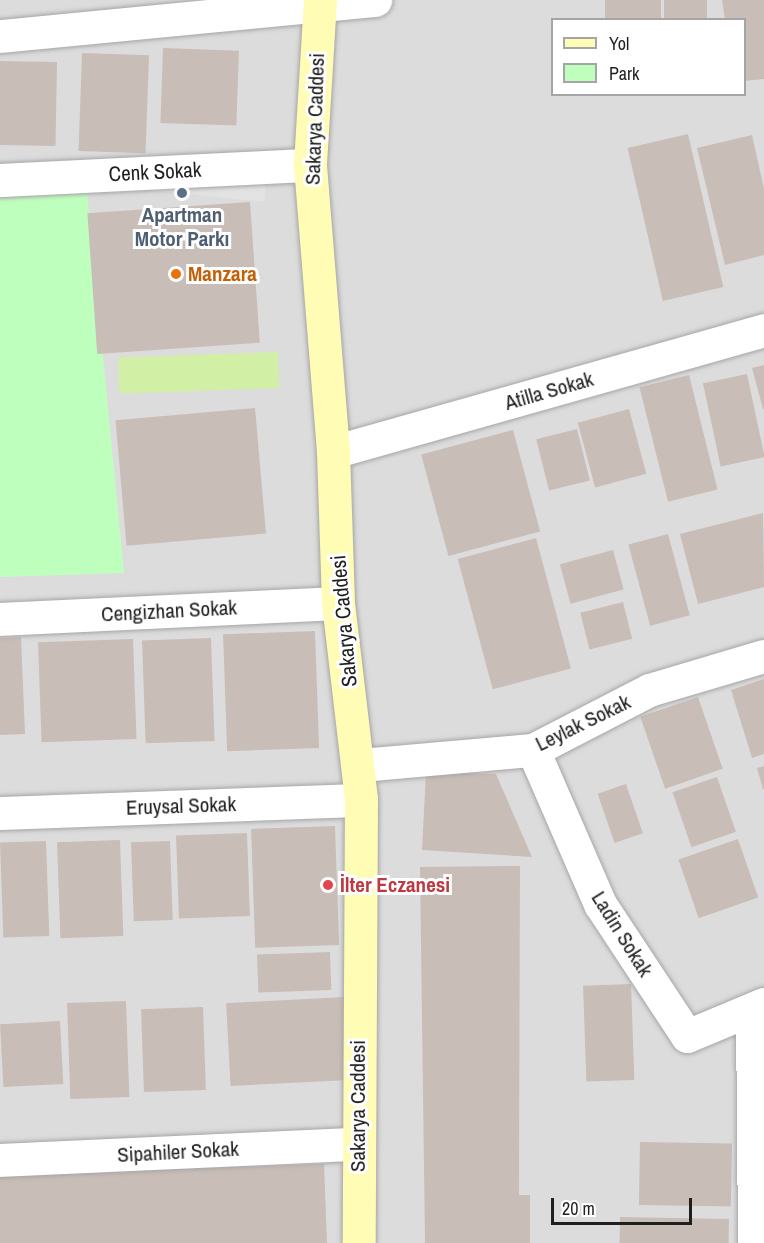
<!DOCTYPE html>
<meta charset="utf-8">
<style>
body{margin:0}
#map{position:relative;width:764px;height:1243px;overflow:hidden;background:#f1ece5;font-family:"Archivo Narrow",sans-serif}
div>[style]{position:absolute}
.residential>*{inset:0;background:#dddcdc}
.grass>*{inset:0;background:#d1f0a6;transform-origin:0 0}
.park>*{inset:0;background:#bfffbe}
.parking>*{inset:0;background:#e3e3e3;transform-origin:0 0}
.building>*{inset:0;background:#c9bdb7;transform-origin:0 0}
.roads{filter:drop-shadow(0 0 2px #a6a6a6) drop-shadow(0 0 2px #a6a6a6)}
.street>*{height:33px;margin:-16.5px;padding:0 16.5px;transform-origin:16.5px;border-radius:16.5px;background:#fff}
.secondary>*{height:33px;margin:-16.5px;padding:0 16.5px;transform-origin:16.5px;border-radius:16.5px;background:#fffcb5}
.dots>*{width:16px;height:16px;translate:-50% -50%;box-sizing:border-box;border:3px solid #fff;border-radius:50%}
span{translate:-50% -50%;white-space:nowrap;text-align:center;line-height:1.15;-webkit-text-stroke:6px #fff;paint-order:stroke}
.street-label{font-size:21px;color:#1f1f1f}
.service-label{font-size:21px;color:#4e5e75;font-weight:700}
.food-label{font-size:21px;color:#c56008;font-weight:700}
.left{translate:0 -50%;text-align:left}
.health-label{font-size:21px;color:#be3a42;font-weight:700}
.legend{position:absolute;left:551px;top:18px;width:195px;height:78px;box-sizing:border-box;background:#fff;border:2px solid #a5a5a5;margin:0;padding:8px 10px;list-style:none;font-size:18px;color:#1f1f1f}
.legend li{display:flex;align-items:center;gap:12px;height:30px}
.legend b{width:30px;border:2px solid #a5a5a5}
.scale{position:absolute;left:551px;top:1198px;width:141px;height:27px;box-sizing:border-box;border:3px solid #1f1f1f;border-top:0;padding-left:8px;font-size:18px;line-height:21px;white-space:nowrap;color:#1f1f1f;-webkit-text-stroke:4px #fff;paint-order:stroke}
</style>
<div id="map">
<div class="residential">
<div style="clip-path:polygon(evenodd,0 0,764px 0,764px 1243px,0 1243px,0 0,552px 20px,744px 20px,744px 94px,552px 94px,552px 20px)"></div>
</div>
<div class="grass">
<div style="left:278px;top:352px;width:36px;height:160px;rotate:88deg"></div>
</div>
<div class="park">
<div style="clip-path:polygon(87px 192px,124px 573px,0 577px,0 198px)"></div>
</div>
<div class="parking">
<div style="left:267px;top:174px;width:28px;height:169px;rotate:96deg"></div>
</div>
<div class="building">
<div style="left:605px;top:0;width:56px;height:20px"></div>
<div style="left:664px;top:0;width:43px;height:20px"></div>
<div style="clip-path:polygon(722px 0,764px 0,764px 79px,744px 81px,744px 20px,725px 20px)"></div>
<div style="left:163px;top:48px;width:76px;height:75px;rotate:2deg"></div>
<div style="left:82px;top:53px;width:67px;height:98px;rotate:2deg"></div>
<div style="left:0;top:61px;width:57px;height:84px;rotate:1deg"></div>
<div style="left:688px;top:134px;width:157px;height:62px;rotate:77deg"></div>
<div style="clip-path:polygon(752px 135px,764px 189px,764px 255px,725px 265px,697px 148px)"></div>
<div style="left:250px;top:202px;width:141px;height:163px;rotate:86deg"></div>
<div style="clip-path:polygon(764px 365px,764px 409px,763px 409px,752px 368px)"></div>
<div style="left:747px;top:374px;width:85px;height:45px;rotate:78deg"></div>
<div style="left:689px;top:375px;width:118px;height:51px;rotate:76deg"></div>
<div style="left:255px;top:408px;width:126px;height:140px;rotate:85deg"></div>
<div style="left:629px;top:409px;width:67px;height:53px;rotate:75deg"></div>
<div style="left:577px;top:429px;width:53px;height:42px;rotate:76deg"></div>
<div style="left:513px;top:430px;width:105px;height:95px;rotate:75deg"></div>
<div style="clip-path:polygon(763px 513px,764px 587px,698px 604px,680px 534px)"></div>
<div style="left:668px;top:534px;width:84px;height:41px;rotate:75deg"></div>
<div style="left:536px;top:538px;width:135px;height:81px;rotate:75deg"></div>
<div style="left:613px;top:550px;width:41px;height:55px;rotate:75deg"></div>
<div style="left:623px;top:602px;width:38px;height:44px;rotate:76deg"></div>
<div style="left:315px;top:631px;width:117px;height:92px;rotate:88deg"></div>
<div style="clip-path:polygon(21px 637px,25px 734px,0 735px,0 638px)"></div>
<div style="left:211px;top:638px;width:103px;height:69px;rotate:88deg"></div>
<div style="left:133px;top:639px;width:100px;height:95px;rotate:88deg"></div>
<div style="clip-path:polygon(764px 679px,764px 754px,752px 758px,731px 690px)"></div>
<div style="left:698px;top:697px;width:76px;height:61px;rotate:71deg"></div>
<div style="clip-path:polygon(764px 766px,764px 789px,763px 789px,757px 768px)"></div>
<div style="clip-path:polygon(426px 772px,496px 774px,532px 857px,422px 850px)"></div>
<div style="left:717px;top:777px;width:58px;height:47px;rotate:71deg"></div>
<div style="left:626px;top:784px;width:52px;height:30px;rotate:71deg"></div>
<div style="left:335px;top:826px;width:119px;height:84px;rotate:88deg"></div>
<div style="left:247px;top:833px;width:83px;height:71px;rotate:88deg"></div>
<div style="left:738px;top:839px;width:62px;height:63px;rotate:71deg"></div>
<div style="left:120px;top:840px;width:96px;height:63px;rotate:88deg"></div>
<div style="left:46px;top:841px;width:95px;height:46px;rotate:88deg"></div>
<div style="left:170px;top:841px;width:79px;height:39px;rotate:88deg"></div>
<div style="clip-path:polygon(520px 866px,519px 1195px,530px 1195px,530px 1243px,425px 1243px,420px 867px)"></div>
<div style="left:330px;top:952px;width:38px;height:73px;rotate:88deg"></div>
<div style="left:631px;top:984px;width:96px;height:48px;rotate:88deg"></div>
<div style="left:344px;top:997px;width:83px;height:118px;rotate:87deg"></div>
<div style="left:126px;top:1001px;width:96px;height:59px;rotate:88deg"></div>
<div style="left:203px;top:1007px;width:83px;height:62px;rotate:88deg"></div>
<div style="left:60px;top:1021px;width:63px;height:60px;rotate:87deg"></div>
<div style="left:640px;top:1142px;width:92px;height:63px;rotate:1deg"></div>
<div style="clip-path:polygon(324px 1164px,327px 1243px,0 1243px,0 1175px)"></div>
<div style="left:620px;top:1217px;width:109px;height:26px;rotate:1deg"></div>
</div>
<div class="roads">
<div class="street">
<div style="left:0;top:36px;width:377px;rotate:-5.5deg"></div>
<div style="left:0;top:180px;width:310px;rotate:-2.8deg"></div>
<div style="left:333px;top:452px;width:448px;rotate:-15.8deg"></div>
<div style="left:0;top:619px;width:338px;rotate:-2.7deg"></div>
<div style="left:533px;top:750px;width:168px;rotate:66.5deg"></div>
<div style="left:600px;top:904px;width:158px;rotate:56.6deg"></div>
<div style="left:687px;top:1036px;width:83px;rotate:-22.6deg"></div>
<div style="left:360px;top:765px;width:174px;rotate:-5deg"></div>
<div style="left:533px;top:750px;width:131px;rotate:-27.3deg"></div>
<div style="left:649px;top:690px;width:120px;rotate:-16.5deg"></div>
<div style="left:0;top:813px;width:361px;rotate:-2.1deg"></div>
<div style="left:752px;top:1011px;width:232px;rotate:89.5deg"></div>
<div style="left:0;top:1160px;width:357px;rotate:-2.6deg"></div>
</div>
<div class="secondary">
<div style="left:320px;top:0;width:165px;rotate:93.5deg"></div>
<div style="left:310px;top:165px;width:288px;rotate:85.4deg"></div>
<div style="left:333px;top:452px;width:151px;rotate:88.1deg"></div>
<div style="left:338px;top:603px;width:198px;rotate:83.3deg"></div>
<div style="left:361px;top:800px;width:443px;rotate:90.3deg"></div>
</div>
</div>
<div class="dots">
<div style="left:182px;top:193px;background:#5c6f8a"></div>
<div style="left:176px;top:274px;background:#e8710a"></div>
<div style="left:328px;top:885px;background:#e0444e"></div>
</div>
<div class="street-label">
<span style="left:315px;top:119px;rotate:-88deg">Sakarya Caddesi</span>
<span style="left:155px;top:172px;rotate:-3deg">Cenk Sokak</span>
<span style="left:549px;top:391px;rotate:-16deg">Atilla Sokak</span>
<span style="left:169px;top:611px;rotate:-3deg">Cengizhan Sokak</span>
<span style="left:344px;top:621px;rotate:-95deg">Sakarya Caddesi</span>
<span style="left:583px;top:723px;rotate:-26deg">Leylak Sokak</span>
<span style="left:181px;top:806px;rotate:-2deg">Eruysal Sokak</span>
<span style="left:622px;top:934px;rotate:58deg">Ladin Sokak</span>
<span style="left:358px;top:1106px;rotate:-90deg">Sakarya Caddesi</span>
<span style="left:178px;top:1152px;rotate:-3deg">Sipahiler Sokak</span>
</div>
<div class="service-label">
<span style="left:182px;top:227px">Apartman<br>Motor Parkı</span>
</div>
<div class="food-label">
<span class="left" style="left:188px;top:274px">Manzara</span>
</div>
<div class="health-label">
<span class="left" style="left:340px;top:885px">İlter Eczanesi</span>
</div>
<ul class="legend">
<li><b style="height:8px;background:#fffcb5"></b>Yol</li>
<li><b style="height:16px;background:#bfffbe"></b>Park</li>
</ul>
<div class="scale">20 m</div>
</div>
